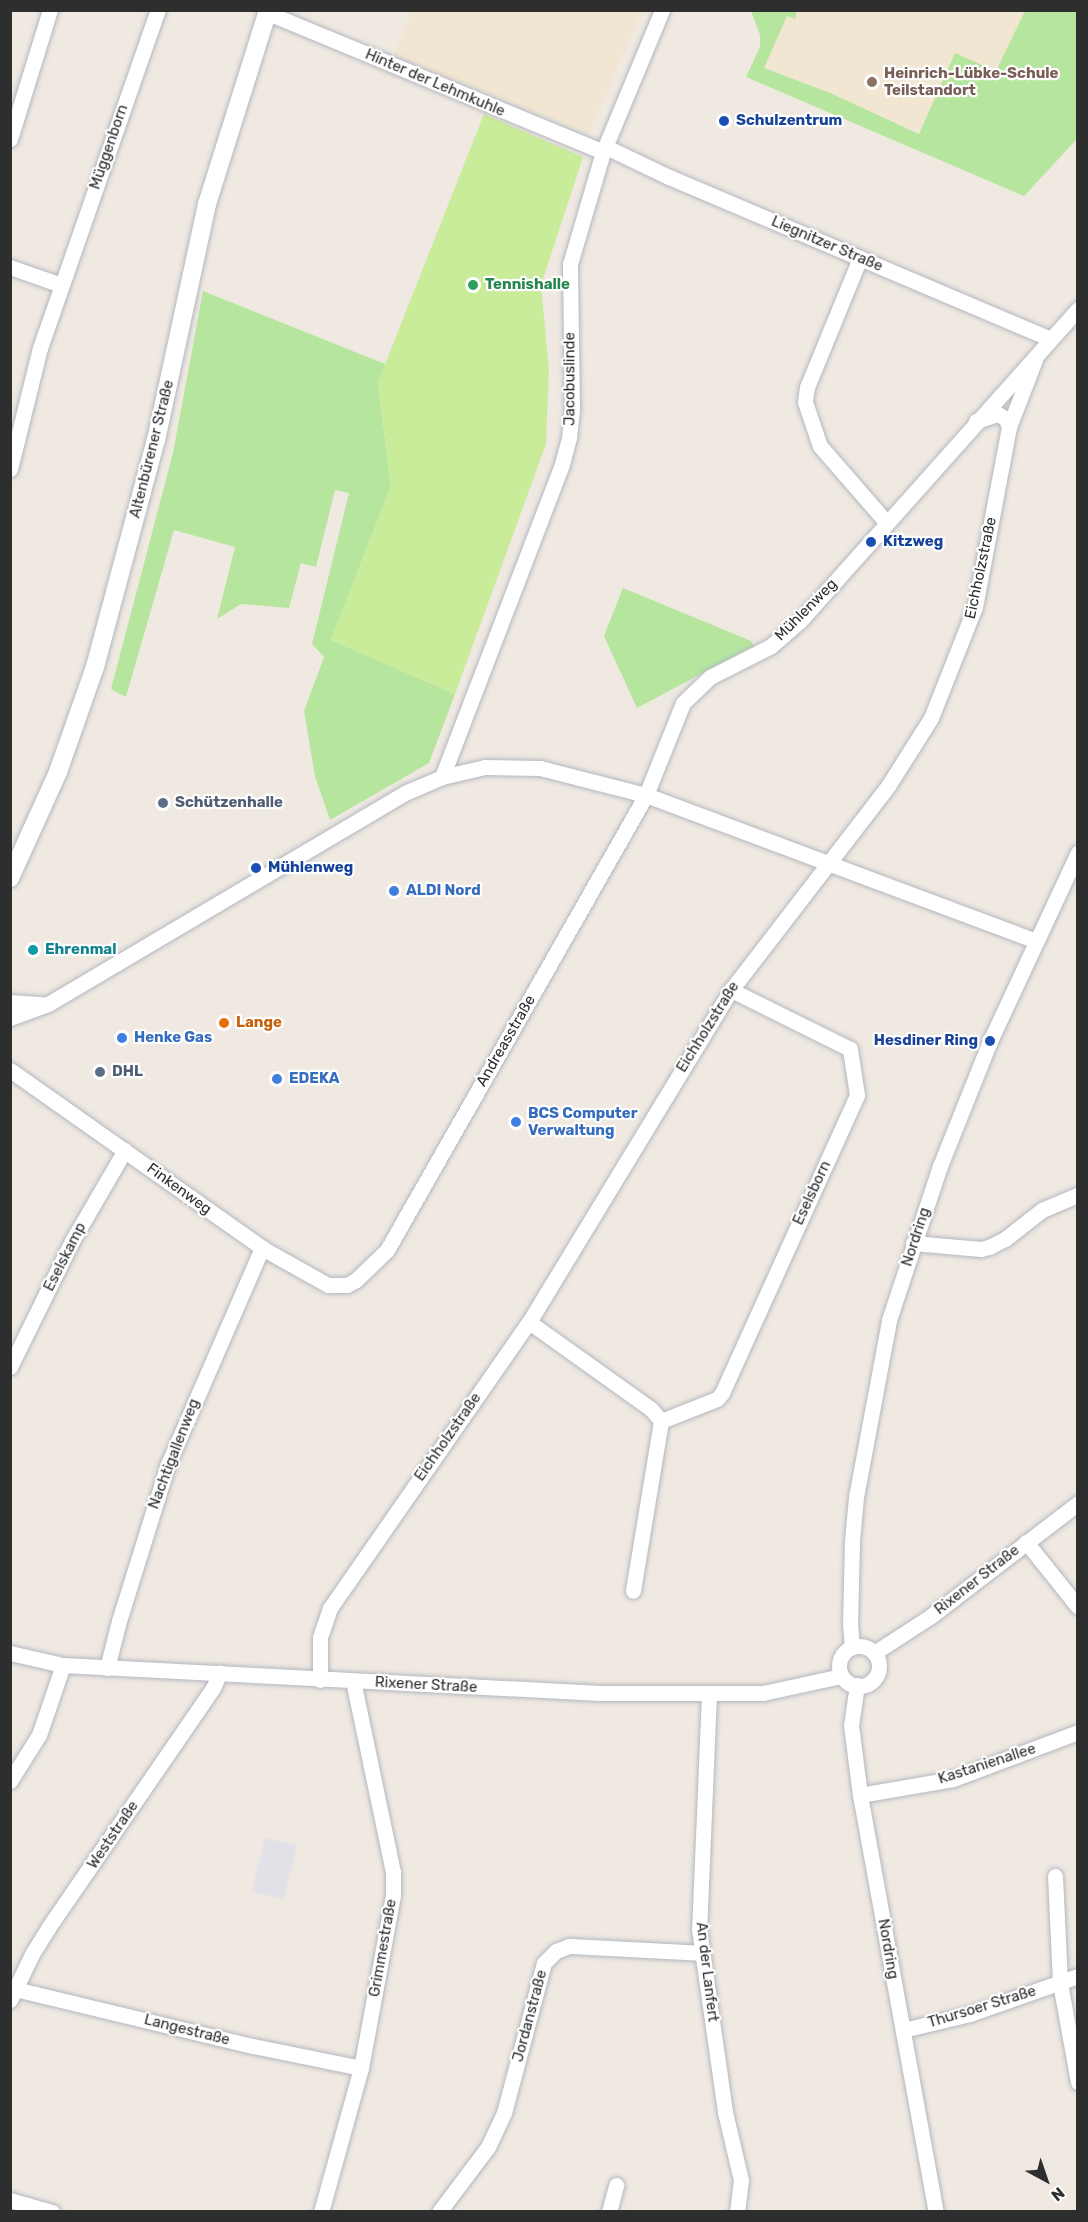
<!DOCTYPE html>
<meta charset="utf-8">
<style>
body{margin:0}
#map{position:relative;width:1088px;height:2222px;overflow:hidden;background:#efe9e1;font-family:Rubik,sans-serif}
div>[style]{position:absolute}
.industrial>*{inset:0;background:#e3e1e8;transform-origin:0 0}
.education>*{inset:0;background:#f0e6d1}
.green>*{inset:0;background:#b6e59e}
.pitch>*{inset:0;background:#c9ec9a}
.roads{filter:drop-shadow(0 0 2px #b4b7c1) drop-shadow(0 0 2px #b4b7c1)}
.minor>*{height:15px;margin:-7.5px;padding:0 7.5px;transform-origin:7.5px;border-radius:7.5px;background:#fff}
.minor>.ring{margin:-7.5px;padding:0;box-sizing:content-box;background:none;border:15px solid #fff;border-radius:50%}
.tertiary>*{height:18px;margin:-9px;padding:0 9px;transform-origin:9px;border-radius:9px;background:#fff}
.dots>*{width:16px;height:16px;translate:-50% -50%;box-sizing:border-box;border:3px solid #fff;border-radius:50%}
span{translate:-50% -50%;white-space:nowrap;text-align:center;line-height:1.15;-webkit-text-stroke:4.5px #fff;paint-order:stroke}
.education-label{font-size:15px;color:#785e54;font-weight:700}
.left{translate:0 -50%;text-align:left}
.street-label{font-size:15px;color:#2e2e2e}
.transit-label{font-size:15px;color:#164399;font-weight:700}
.right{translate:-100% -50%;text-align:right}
.leisure-label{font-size:15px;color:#27864d;font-weight:700}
.service-label{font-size:15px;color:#4e5e75;font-weight:700}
.shop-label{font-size:15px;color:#366cbe;font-weight:700}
.culture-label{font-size:15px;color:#0d838f;font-weight:700}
.food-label{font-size:15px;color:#c56008;font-weight:700}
.frame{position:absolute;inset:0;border:12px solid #2e2e2e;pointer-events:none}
.north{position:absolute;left:1016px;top:2150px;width:60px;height:60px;-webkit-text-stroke:4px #fff;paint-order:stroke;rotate:140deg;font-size:16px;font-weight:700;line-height:24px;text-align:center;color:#2e2e2e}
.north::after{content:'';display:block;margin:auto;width:21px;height:27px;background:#2e2e2e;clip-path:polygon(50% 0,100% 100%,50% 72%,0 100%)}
</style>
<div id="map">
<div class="industrial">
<div style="left:265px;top:1838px;width:33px;height:55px;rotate:14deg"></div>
</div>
<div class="education">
<div style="clip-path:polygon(412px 11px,412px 10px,642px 11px,589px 134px,394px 55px)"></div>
<div style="clip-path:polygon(797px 11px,1025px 11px,996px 72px,955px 53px,920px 134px,830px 93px,763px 67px,787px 16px,795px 19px)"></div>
</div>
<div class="green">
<div style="clip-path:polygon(751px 11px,797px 11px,795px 19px,787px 16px,764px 68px,830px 93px,919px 134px,955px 53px,996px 71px,1025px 11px,1077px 11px,1077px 139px,1024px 196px,746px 77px,760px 47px,760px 35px)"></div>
<div style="clip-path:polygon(203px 291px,385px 364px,378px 383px,391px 486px,331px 640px,455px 694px,429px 763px,330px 820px,315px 776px,304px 711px,324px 657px,312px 644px,349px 493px,335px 490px,316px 567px,301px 563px,289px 608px,241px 604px,217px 619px,235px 547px,174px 530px,126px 697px,111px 689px,173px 453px)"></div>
<div style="clip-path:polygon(623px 588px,751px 641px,754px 646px,637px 708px,604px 636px)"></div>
</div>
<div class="pitch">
<div style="clip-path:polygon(484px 114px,583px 157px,541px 285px,549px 370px,546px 444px,455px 694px,331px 640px,391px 486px,378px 382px)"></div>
</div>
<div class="roads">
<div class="minor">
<div style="left:268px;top:13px;width:363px;rotate:22.5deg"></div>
<div style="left:10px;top:139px;width:135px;rotate:-72.8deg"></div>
<div style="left:606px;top:147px;width:70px;rotate:25.5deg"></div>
<div style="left:669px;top:177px;width:413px;rotate:23deg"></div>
<div style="left:860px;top:258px;width:139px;rotate:112.3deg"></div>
<div style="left:807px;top:387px;width:15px;rotate:98deg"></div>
<div style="left:805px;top:402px;width:46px;rotate:71.2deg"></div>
<div style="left:820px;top:446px;width:102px;rotate:49deg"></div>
<div style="left:10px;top:267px;width:54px;rotate:19.4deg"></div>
<div style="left:976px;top:421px;width:23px;rotate:-18deg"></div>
<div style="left:998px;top:414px;width:9px;rotate:32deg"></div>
<div style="left:1006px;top:419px;width:9px;rotate:69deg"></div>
<div style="left:10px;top:469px;width:125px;rotate:-76.1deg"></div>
<div style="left:40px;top:348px;width:358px;rotate:-70.8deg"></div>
<div style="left:442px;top:777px;width:335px;rotate:-69deg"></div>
<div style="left:562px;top:464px;width:27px;rotate:-75deg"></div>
<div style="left:569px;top:438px;width:28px;rotate:-84deg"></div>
<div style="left:572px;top:410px;width:146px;rotate:-90.8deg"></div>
<div style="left:570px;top:264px;width:117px;rotate:-73.6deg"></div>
<div style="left:603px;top:152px;width:154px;rotate:-67.4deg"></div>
<div style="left:10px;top:1002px;width:32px;rotate:4deg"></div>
<div style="left:10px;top:1018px;width:40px;rotate:-20.2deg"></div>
<div style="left:48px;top:1004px;width:417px;rotate:-30.6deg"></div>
<div style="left:407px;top:792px;width:38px;rotate:-23deg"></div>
<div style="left:442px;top:777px;width:44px;rotate:-13.1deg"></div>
<div style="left:485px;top:767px;width:55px;rotate:1deg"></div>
<div style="left:540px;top:768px;width:109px;rotate:14.3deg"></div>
<div style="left:646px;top:795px;width:417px;rotate:20.5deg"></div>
<div style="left:10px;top:1070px;width:309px;rotate:35.2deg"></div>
<div style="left:262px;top:1248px;width:76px;rotate:29.3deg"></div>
<div style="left:328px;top:1285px;width:19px"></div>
<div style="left:347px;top:1285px;width:10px;rotate:-29deg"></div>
<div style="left:356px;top:1280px;width:43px;rotate:-44.1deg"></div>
<div style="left:387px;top:1250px;width:524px;rotate:-60.35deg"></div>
<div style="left:646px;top:795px;width:99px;rotate:-68.1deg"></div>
<div style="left:683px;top:703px;width:37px;rotate:-44deg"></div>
<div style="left:710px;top:677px;width:68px;rotate:-26.9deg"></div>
<div style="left:771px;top:646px;width:38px;rotate:-41deg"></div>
<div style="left:800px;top:621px;width:418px;rotate:-48.3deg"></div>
<div style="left:913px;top:1243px;width:68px;rotate:5deg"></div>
<div style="left:981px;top:1249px;width:8px;rotate:-14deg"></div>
<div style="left:989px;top:1247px;width:18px;rotate:-27deg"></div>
<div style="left:1005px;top:1239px;width:47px;rotate:-38.1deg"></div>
<div style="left:1042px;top:1210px;width:39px;rotate:-23deg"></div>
<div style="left:529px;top:1322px;width:150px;rotate:35.5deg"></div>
<div style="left:651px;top:1409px;width:16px;rotate:50deg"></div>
<div style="left:661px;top:1421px;width:172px;rotate:99.4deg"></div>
<div style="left:10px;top:1367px;width:140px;rotate:-63.8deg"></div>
<div style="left:72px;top:1241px;width:105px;rotate:-59.8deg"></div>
<div style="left:661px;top:1421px;width:60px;rotate:-21.4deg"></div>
<div style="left:717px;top:1399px;width:8px;rotate:-50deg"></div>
<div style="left:722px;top:1393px;width:327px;rotate:-65.6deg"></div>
<div style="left:857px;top:1095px;width:47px;rotate:-98.7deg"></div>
<div style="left:850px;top:1049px;width:133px;rotate:-153.6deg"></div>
<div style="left:1026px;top:1542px;width:83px;rotate:51.3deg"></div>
<div class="ring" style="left:839px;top:1646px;width:25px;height:25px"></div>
<div style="left:852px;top:1647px;width:23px;rotate:-95deg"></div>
<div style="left:850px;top:1624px;width:83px;rotate:-88.6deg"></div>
<div style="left:852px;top:1541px;width:44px;rotate:-84.8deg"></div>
<div style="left:856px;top:1497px;width:180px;rotate:-79.4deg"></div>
<div style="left:889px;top:1320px;width:162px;rotate:-71.7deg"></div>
<div style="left:940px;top:1166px;width:135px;rotate:-68.2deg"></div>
<div style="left:990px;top:1041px;width:208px;rotate:-65deg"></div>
<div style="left:10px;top:1653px;width:54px;rotate:12.8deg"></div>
<div style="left:63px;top:1665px;width:538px;rotate:2.98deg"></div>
<div style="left:600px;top:1693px;width:163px"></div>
<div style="left:763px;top:1693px;width:80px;rotate:-12.3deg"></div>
<div style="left:874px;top:1653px;width:68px;rotate:-33deg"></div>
<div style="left:931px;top:1616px;width:185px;rotate:-37.5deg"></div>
<div style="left:107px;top:1668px;width:49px;rotate:-75.7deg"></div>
<div style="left:119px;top:1621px;width:164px;rotate:-72.7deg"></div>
<div style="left:168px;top:1464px;width:236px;rotate:-66.5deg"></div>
<div style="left:320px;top:1680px;width:43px;rotate:-90deg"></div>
<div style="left:320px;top:1637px;width:31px;rotate:-71deg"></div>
<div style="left:330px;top:1608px;width:348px;rotate:-55.2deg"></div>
<div style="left:529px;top:1322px;width:389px;rotate:-58.7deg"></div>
<div style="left:731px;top:990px;width:257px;rotate:-52.4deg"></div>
<div style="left:888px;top:786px;width:80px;rotate:-57.7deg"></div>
<div style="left:931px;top:718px;width:119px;rotate:-68.4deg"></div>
<div style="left:975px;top:607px;width:183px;rotate:-79.3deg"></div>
<div style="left:1009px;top:427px;width:72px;rotate:-68.8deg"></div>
<div style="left:857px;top:1685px;width:40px;rotate:98.5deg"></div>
<div style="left:851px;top:1725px;width:71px;rotate:82.7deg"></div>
<div style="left:860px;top:1795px;width:424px;rotate:79.7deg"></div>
<div style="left:709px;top:1694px;width:235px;rotate:92.4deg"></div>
<div style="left:699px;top:1929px;width:185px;rotate:81.9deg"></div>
<div style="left:725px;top:2112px;width:70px;rotate:76.8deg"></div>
<div style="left:741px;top:2180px;width:32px;rotate:97deg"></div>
<div style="left:10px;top:1781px;width:54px;rotate:-57.8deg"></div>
<div style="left:39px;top:1735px;width:74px;rotate:-71.1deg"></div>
<div style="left:860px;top:1795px;width:94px;rotate:-9.8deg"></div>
<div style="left:953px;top:1779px;width:134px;rotate:-20.6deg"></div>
<div style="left:1055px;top:1876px;width:107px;rotate:87.3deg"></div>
<div style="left:1060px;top:1983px;width:101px;rotate:79.7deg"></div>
<div style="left:15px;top:1989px;width:245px;rotate:13.5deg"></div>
<div style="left:253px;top:2046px;width:110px;rotate:11.5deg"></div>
<div style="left:10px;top:2000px;width:51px;rotate:-64.4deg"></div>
<div style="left:32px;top:1954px;width:31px;rotate:-58deg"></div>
<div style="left:48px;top:1928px;width:291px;rotate:-55.5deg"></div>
<div style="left:213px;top:1688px;width:17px;rotate:-66deg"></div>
<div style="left:903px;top:2030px;width:69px;rotate:-13.4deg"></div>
<div style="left:970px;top:2014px;width:114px;rotate:-19.4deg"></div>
<div style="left:10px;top:2200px;width:44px;rotate:15.9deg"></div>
<div style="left:321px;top:2212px;width:149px;rotate:-74.5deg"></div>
<div style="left:361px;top:2068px;width:176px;rotate:-79.5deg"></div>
<div style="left:393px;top:1895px;width:23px;rotate:-90deg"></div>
<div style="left:393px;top:1872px;width:195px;rotate:-101.8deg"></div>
<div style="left:439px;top:2212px;width:81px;rotate:-53deg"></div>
<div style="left:488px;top:2147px;width:38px;rotate:-65deg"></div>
<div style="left:504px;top:2113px;width:155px;rotate:-75.1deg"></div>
<div style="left:544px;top:1963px;width:17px;rotate:-45deg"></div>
<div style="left:556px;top:1951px;width:14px;rotate:-21deg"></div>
<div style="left:569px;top:1946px;width:133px;rotate:3deg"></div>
<div style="left:609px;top:2212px;width:28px;rotate:-75deg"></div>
</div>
<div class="tertiary">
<div style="left:10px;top:878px;width:116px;rotate:-65.6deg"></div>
<div style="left:58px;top:772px;width:111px;rotate:-70.6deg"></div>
<div style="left:95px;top:667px;width:235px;rotate:-75deg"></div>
<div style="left:156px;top:440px;width:241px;rotate:-77.8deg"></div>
<div style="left:207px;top:204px;width:203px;rotate:-72.5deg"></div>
</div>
</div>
<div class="dots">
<div style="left:872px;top:82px;background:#8d6e63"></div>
<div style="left:724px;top:121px;background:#1a4fb4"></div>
<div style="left:473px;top:285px;background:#2e9e5b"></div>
<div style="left:871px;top:542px;background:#1a4fb4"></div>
<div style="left:163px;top:803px;background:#5c6f8a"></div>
<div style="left:256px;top:868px;background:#1a4fb4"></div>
<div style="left:394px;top:891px;background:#3f7fe0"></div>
<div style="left:33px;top:950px;background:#0f9aa8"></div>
<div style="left:224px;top:1023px;background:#e8710a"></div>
<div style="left:122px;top:1038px;background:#3f7fe0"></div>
<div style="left:990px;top:1041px;background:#1a4fb4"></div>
<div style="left:100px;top:1072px;background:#5c6f8a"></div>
<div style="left:277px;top:1079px;background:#3f7fe0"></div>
<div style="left:516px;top:1122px;background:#3f7fe0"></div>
</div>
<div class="education-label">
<span class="left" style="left:884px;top:82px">Heinrich-Lübke-Schule<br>Teilstandort</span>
</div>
<div class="street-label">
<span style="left:435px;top:83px;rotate:23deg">Hinter der Lehmkuhle</span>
<span style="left:109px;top:147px;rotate:-71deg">Müggenborn</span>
<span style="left:827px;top:244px;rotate:23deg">Liegnitzer Straße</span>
<span style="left:570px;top:379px;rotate:-90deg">Jacobuslinde</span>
<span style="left:152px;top:449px;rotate:-76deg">Altenbürener Straße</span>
<span style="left:981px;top:568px;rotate:-78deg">Eichholzstraße</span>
<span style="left:806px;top:610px;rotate:-45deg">Mühlenweg</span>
<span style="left:708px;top:1027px;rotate:-58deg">Eichholzstraße</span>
<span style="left:506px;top:1041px;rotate:-60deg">Andreasstraße</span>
<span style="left:179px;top:1189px;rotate:36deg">Finkenweg</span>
<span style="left:812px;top:1193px;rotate:-65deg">Eselsborn</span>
<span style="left:916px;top:1237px;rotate:-72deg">Nordring</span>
<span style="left:65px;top:1257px;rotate:-63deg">Eselskamp</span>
<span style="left:448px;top:1437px;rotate:-55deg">Eichholzstraße</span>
<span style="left:174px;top:1454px;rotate:-69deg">Nachtigallenweg</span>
<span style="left:977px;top:1580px;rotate:-38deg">Rixener Straße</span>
<span style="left:426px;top:1685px;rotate:3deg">Rixener Straße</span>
<span style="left:987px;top:1764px;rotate:-18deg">Kastanienallee</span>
<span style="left:113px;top:1835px;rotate:-56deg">Weststraße</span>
<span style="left:383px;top:1948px;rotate:-80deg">Grimmestraße</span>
<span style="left:888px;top:1949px;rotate:80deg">Nordring</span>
<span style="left:707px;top:1972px;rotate:83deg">An der Lanfert</span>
<span style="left:982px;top:2007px;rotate:-17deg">Thursoer Straße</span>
<span style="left:530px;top:2016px;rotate:-75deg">Jordanstraße</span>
<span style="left:187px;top:2030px;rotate:14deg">Langestraße</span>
</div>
<div class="transit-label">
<span class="left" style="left:736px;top:121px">Schulzentrum</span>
<span class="left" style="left:883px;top:542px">Kitzweg</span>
<span class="left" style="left:268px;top:868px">Mühlenweg</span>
<span class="right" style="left:978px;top:1041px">Hesdiner Ring</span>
</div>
<div class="leisure-label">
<span class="left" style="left:485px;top:285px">Tennishalle</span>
</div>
<div class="service-label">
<span class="left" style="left:175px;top:803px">Schützenhalle</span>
<span class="left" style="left:112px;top:1072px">DHL</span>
</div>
<div class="shop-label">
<span class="left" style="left:406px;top:891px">ALDI Nord</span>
<span class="left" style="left:134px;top:1038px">Henke Gas</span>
<span class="left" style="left:289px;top:1079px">EDEKA</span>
<span class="left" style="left:528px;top:1122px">BCS Computer<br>Verwaltung</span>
</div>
<div class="culture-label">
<span class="left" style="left:45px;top:950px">Ehrenmal</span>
</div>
<div class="food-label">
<span class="left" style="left:236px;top:1023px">Lange</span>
</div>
<div class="frame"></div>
<div class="north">N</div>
</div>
